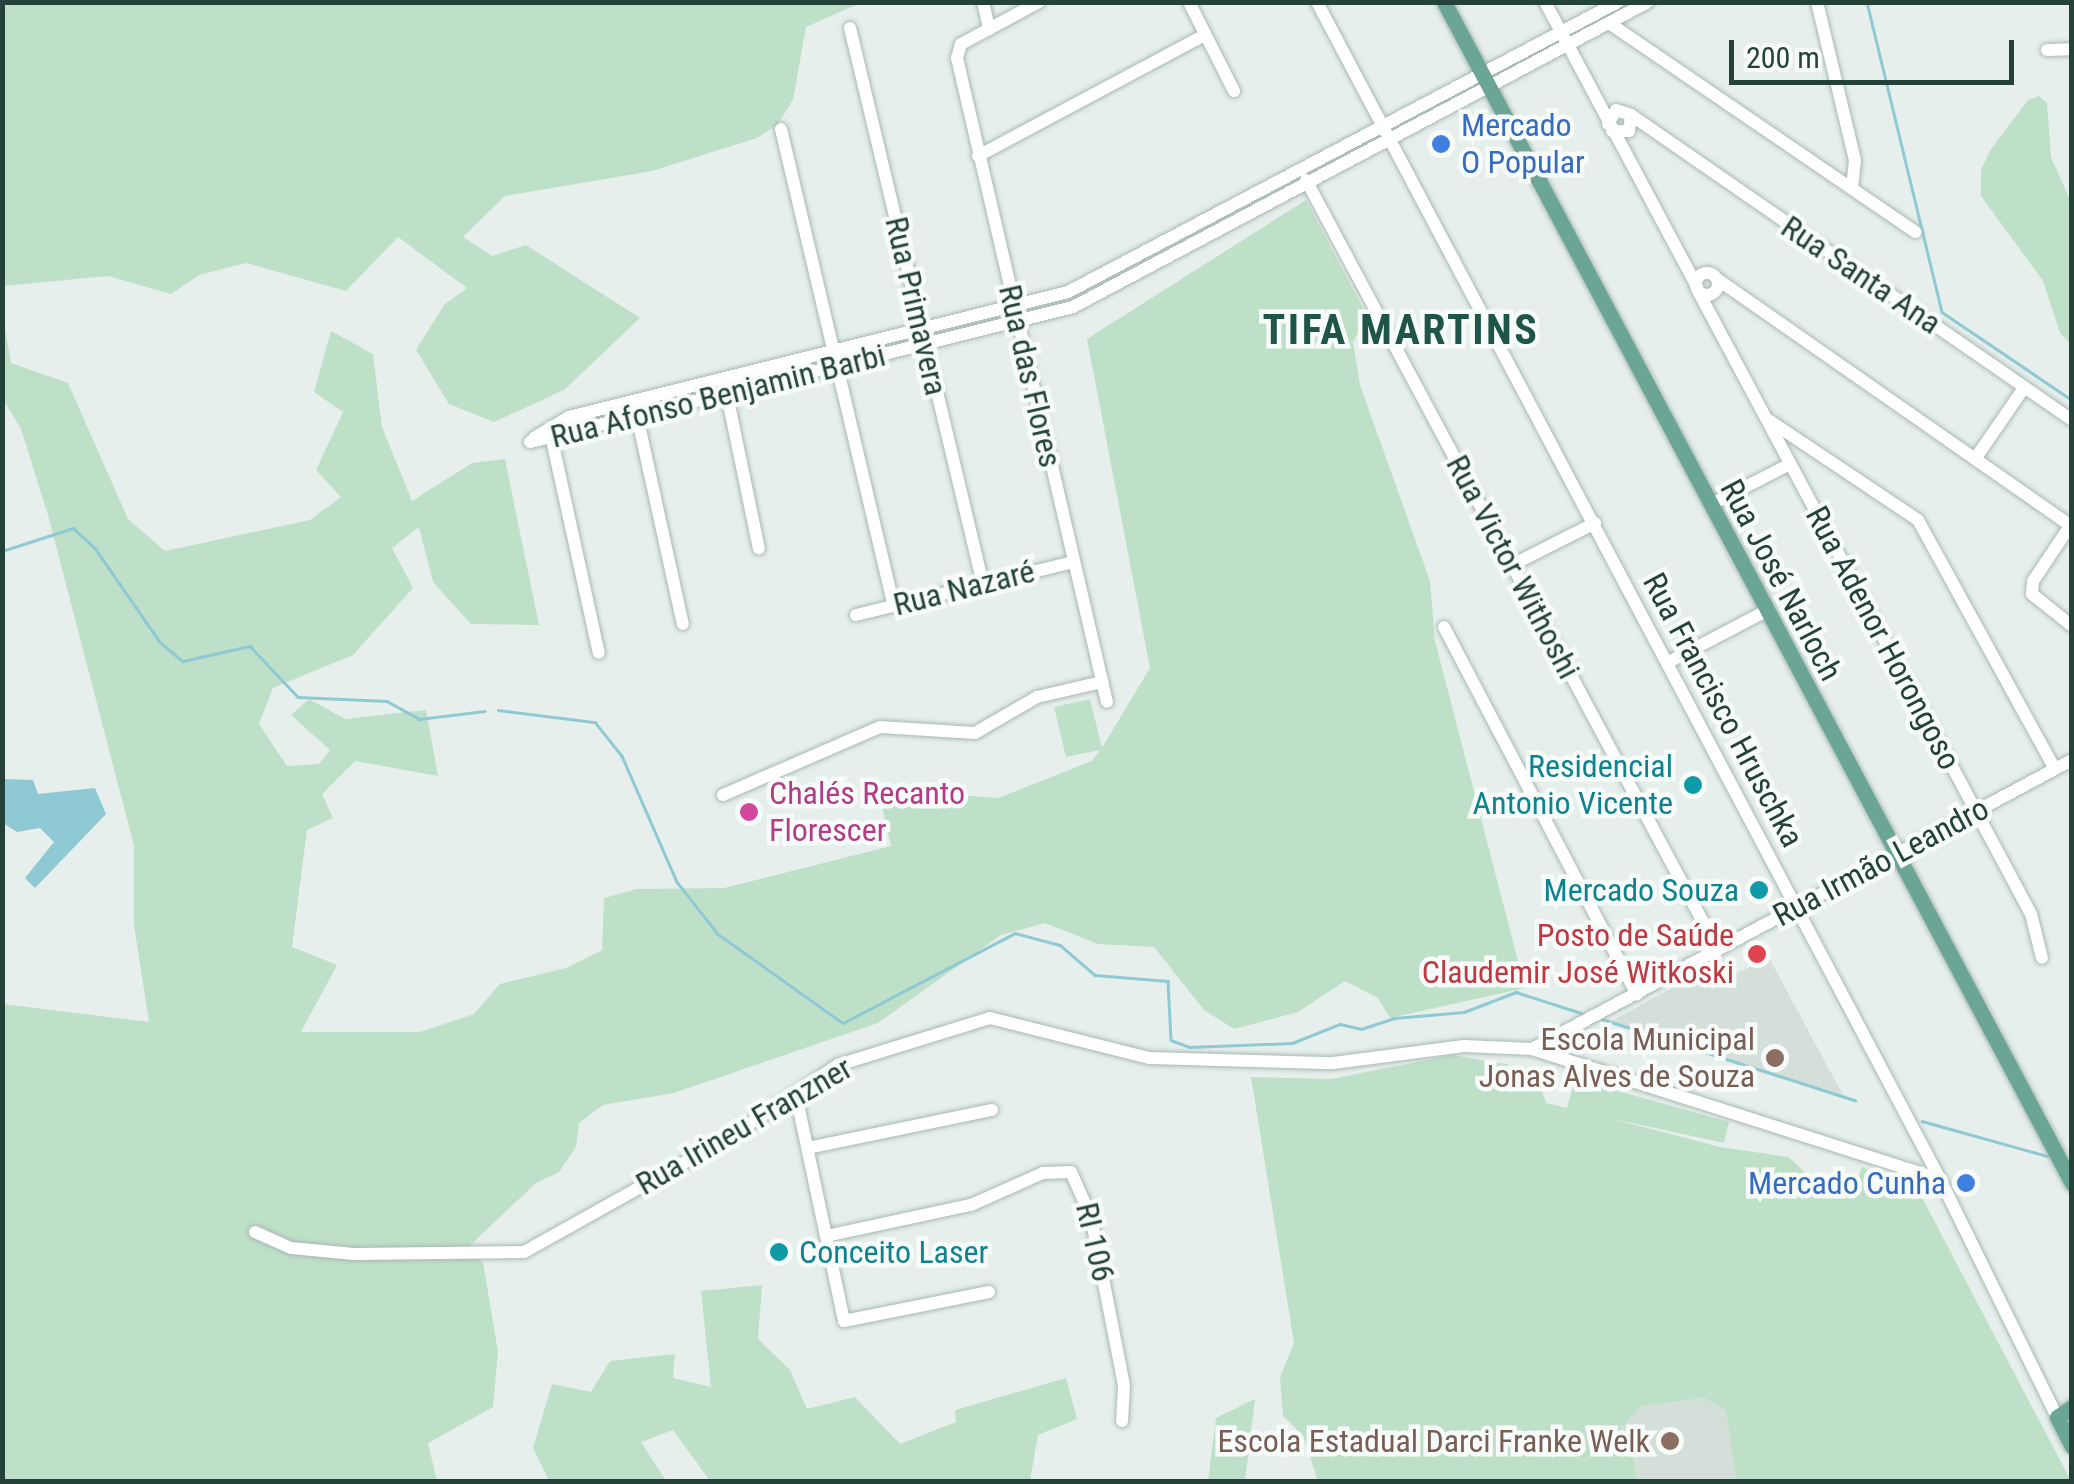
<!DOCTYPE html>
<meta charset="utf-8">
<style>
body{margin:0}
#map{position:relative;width:2074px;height:1484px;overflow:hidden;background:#e6efeb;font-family:"Roboto Condensed",sans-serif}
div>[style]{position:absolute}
.built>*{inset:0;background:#d4dfda}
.green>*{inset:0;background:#bfe0c8}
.water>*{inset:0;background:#8ec9d4}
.stream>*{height:2.5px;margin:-1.25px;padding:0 1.25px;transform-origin:1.25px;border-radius:1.25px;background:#8ec9d4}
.roads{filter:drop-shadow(0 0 2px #a8b8b2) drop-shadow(0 0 2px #a8b8b2)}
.minor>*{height:12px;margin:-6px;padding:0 6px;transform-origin:6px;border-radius:6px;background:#fff}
.minor>.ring{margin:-6px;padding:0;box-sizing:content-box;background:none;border:12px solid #fff;border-radius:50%}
.major>*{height:15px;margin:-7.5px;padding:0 7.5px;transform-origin:7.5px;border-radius:7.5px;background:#6aa596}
.dots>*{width:28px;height:28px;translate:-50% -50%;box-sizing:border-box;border:5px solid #f7fbf9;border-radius:50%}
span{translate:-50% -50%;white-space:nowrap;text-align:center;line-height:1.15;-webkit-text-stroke:9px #f7fbf9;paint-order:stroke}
.shop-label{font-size:32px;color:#366cbe}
.left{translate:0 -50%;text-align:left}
.right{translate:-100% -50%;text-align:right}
.street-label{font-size:32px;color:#24423a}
.culture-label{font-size:32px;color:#0d838f}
.hotel-label{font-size:32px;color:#b23c85}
.health-label{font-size:32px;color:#be3a42}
.education-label{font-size:32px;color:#785e54}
.district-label{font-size:42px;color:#1f5548;font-weight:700;letter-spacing:2.5px}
.frame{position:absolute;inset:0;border:5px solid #24423a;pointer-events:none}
.scale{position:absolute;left:1729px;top:40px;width:285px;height:45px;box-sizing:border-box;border:5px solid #24423a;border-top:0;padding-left:12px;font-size:30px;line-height:35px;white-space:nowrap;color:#24423a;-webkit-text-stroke:8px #f7fbf9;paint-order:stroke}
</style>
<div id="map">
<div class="built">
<div style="clip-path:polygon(1727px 958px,1737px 973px,1769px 958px,1843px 1095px,1610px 1022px)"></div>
<div style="clip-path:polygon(1706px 1398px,1726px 1410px,1736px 1481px,1637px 1481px,1632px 1458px,1605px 1446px,1641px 1406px)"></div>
</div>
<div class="green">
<div style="clip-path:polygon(3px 3px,860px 3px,806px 27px,793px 100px,777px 125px,757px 138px,652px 171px,505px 196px,463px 237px,492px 256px,526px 245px,640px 318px,564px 390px,494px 422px,449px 404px,416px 350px,444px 305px,467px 288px,398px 237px,346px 291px,246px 263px,199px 275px,171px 294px,108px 276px,3px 286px)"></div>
<div style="clip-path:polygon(2039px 96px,2047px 103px,2051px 157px,2071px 202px,2071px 344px,2060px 333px,2043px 281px,1981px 196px,1981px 170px,1991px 149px,2028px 100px)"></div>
<div style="clip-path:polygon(1306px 200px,1367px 316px,1353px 342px,1360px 385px,1430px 581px,1435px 641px,1525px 988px,1390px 1018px,1378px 998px,1345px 981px,1298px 1012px,1234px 1029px,1204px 1010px,1154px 947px,1098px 944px,1045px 923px,1001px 935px,878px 1023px,674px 1093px,603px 1105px,579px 1123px,576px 1147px,559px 1172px,536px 1183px,462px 1253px,483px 1262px,498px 1352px,493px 1407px,428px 1443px,437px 1481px,3px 1481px,3px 1004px,149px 1022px,134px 925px,134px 846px,48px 515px,21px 429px,3px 399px,2px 309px,11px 363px,68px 383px,128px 519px,165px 551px,310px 520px,341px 497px,316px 470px,343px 412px,314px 392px,331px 331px,373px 354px,382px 427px,412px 501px,472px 463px,505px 459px,539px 625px,471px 624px,433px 582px,419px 527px,392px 548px,413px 588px,353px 655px,273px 688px,259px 724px,287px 766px,319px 764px,330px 750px,291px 715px,309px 699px,345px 719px,426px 710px,438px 776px,355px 761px,322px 794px,333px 818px,307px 830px,292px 947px,337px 965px,301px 1032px,420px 1032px,474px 1014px,500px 984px,566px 968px,602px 950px,604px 898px,637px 889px,724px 888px,891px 846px,878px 789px,998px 798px,1092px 761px,1100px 750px,1066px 757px,1054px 707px,1090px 699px,1102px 748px,1150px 668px,1087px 339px)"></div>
<div style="clip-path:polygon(1452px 1055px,1535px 1069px,1546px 1103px,1567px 1108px,1575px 1079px,1729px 1122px,1724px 1143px,1609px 1118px,1720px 1147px,1789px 1157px,1824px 1191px,1858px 1178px,1862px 1167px,1918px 1190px,2071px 1481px,1736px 1481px,1726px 1411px,1705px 1398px,1641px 1406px,1606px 1445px,1633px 1458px,1637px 1481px,1318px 1481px,1303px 1436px,1283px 1416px,1280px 1377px,1294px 1343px,1251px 1077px,1331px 1079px)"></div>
<div style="clip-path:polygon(762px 1285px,758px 1339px,790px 1370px,807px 1409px,855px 1397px,900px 1444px,956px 1422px,955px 1410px,1066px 1378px,1077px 1419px,1038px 1435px,1030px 1481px,710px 1481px,673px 1430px,641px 1442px,666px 1481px,549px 1481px,533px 1448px,552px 1384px,591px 1392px,610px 1361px,675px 1354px,673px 1378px,711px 1387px,701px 1291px)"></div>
<div style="clip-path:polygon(1255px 1399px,1245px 1481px,1208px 1481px,1216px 1418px)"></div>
</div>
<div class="water">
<div style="clip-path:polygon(4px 779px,33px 780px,38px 794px,95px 788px,106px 814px,35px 888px,25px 878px,54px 842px,40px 828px,17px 832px,3px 823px)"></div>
</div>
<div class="stream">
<div style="left:1867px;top:2px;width:319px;rotate:76.4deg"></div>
<div style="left:1942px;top:312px;width:157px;rotate:34.1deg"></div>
<div style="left:2px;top:551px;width:75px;rotate:-17.9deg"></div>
<div style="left:73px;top:528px;width:30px;rotate:42deg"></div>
<div style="left:95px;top:548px;width:114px;rotate:55.3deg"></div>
<div style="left:160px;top:642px;width:30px;rotate:40deg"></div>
<div style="left:183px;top:661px;width:69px;rotate:-12.6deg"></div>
<div style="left:250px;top:646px;width:70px;rotate:46.7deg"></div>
<div style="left:298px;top:697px;width:89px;rotate:2.6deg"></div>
<div style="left:387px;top:701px;width:37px;rotate:29deg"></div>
<div style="left:419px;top:719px;width:66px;rotate:-6.9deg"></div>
<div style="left:498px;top:710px;width:98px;rotate:7.1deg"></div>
<div style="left:595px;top:722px;width:43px;rotate:51.5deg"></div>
<div style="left:622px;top:756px;width:137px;rotate:66.4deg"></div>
<div style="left:677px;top:882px;width:66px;rotate:51.7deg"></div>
<div style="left:718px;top:934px;width:153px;rotate:35.5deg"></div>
<div style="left:843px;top:1023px;width:194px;rotate:-27.6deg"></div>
<div style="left:1015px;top:933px;width:47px;rotate:14.9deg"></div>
<div style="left:1060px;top:945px;width:46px;rotate:40.6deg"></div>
<div style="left:1095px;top:975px;width:73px;rotate:4.7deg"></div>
<div style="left:1168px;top:981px;width:59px;rotate:87.1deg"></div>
<div style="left:1171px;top:1040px;width:19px;rotate:21deg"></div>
<div style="left:1189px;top:1047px;width:103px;rotate:-2.2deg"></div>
<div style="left:1292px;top:1043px;width:52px;rotate:-21.6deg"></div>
<div style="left:1340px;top:1024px;width:22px;rotate:13deg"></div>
<div style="left:1361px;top:1029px;width:35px;rotate:-18deg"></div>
<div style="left:1394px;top:1018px;width:70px;rotate:-4.9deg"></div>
<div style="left:1464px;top:1012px;width:56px;rotate:-21deg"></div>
<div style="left:1516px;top:992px;width:68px;rotate:17.9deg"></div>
<div style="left:1602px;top:1019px;width:266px;rotate:17.8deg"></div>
<div style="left:1922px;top:1121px;width:130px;rotate:15.6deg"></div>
</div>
<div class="roads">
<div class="minor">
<div style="left:983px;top:2px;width:28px;rotate:77deg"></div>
<div style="left:1039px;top:2px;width:89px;rotate:151.7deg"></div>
<div style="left:961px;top:44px;width:15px;rotate:106deg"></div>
<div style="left:957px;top:58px;width:661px;rotate:76.89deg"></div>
<div style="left:1189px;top:2px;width:100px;rotate:63.2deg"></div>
<div style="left:1317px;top:2px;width:1332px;rotate:62.11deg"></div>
<div style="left:1940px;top:1179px;width:265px;rotate:63.8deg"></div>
<div style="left:1545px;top:2px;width:323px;rotate:61.9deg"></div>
<div style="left:1817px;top:2px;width:163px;rotate:76.5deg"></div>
<div style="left:1855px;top:160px;width:28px;rotate:96deg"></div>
<div style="left:1609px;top:23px;width:371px;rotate:34.3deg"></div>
<div style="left:850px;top:28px;width:572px;rotate:76.55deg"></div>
<div style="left:2047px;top:50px;width:25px;rotate:-2deg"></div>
<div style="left:1631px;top:115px;width:536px;rotate:34.67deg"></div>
<div style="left:1608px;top:124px;width:16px;rotate:-60deg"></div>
<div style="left:1616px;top:110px;width:16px;rotate:18deg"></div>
<div style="left:1631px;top:115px;width:16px;rotate:97deg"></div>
<div style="left:1629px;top:131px;width:17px;rotate:180deg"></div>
<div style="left:781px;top:129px;width:490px;rotate:76.7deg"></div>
<div style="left:978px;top:156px;width:257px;rotate:-28.1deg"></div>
<div style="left:1306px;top:180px;width:873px;rotate:61.85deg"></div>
<div class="ring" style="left:1696px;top:273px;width:10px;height:10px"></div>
<div style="left:1717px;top:279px;width:433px;rotate:34.9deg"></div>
<div style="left:1698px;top:291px;width:706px;rotate:61.88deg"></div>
<div style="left:2031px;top:914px;width:45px;rotate:76deg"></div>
<div style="left:725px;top:385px;width:167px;rotate:78.3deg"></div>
<div style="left:636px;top:411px;width:218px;rotate:77.6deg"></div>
<div style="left:1770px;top:421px;width:178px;rotate:33.8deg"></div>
<div style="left:1918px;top:520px;width:284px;rotate:61.2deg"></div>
<div style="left:550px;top:431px;width:227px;rotate:77.6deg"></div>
<div style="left:534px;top:438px;width:41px;rotate:-31deg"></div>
<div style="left:569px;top:417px;width:514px;rotate:-14.06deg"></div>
<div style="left:1068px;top:292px;width:622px;rotate:-27.8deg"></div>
<div style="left:530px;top:442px;width:560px;rotate:-13.96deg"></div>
<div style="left:1073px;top:307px;width:651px;rotate:-27.94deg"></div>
<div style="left:1975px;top:459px;width:86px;rotate:-55.4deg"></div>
<div style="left:1710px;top:505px;width:90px;rotate:-27.1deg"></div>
<div style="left:2070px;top:526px;width:66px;rotate:123.9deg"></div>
<div style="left:2033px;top:581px;width:13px;rotate:94deg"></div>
<div style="left:2032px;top:594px;width:51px;rotate:38.7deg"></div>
<div style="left:1512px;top:565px;width:93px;rotate:-26.8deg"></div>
<div style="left:856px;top:615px;width:223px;rotate:-13.7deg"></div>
<div style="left:1444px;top:627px;width:415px;rotate:62.3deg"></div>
<div style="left:1667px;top:663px;width:112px;rotate:-27.7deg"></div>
<div style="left:723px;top:795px;width:171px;rotate:-23.4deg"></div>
<div style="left:880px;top:727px;width:95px;rotate:3.6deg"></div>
<div style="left:975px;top:733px;width:72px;rotate:-30.1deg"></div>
<div style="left:1037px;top:697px;width:67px;rotate:-13deg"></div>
<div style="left:1532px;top:1049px;width:612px;rotate:-28.16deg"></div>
<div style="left:796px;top:1095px;width:231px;rotate:78deg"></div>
<div style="left:844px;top:1321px;width:148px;rotate:-11.3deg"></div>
<div style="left:808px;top:1148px;width:188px;rotate:-11.7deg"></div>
<div style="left:255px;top:1232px;width:39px;rotate:24deg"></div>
<div style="left:291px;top:1248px;width:63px;rotate:5.4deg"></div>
<div style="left:354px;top:1254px;width:170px;rotate:-0.7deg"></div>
<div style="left:524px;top:1252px;width:236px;rotate:-29.2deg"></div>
<div style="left:730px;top:1137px;width:130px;rotate:-33.7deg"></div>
<div style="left:838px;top:1065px;width:159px;rotate:-17.2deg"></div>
<div style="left:990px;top:1018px;width:164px;rotate:14.1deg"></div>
<div style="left:1149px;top:1058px;width:184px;rotate:1.6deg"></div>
<div style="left:1333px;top:1063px;width:132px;rotate:-7.4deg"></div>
<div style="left:1464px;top:1046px;width:68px;rotate:2.5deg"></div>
<div style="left:1532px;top:1049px;width:428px;rotate:17.7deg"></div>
<div style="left:826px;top:1236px;width:148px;rotate:-12.1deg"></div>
<div style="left:971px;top:1205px;width:79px;rotate:-24deg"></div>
<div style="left:1043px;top:1173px;width:28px;rotate:-2deg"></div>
<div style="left:1071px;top:1172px;width:49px;rotate:66deg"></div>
<div style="left:1091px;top:1217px;width:171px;rotate:78.9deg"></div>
<div style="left:1124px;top:1385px;width:36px;rotate:93deg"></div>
</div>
<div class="major">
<div style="left:1444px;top:2px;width:1338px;rotate:62deg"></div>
<div style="left:2072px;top:1407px;width:18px;rotate:146deg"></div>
<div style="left:2057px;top:1417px;width:33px;rotate:63deg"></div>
</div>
</div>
<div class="dots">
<div style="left:1441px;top:144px;background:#3f7fe0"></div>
<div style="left:1693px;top:785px;background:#0f9aa8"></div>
<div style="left:749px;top:812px;background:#d1479c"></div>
<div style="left:1759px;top:890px;background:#0f9aa8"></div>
<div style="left:1757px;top:954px;background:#e0444e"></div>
<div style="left:1775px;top:1058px;background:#8d6e63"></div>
<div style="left:1966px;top:1183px;background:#3f7fe0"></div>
<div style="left:779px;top:1252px;background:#0f9aa8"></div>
<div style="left:1670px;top:1441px;background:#8d6e63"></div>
</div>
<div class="shop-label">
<span class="left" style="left:1461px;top:144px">Mercado<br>O Popular</span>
<span class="right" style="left:1946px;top:1183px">Mercado Cunha</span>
</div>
<div class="street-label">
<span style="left:1861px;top:275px;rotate:34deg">Rua Santa Ana</span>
<span style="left:916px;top:306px;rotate:77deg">Rua Primavera</span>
<span style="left:1030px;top:376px;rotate:77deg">Rua das Flores</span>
<span style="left:718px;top:396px;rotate:-14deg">Rua Afonso Benjamin Barbi</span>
<span style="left:1513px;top:567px;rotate:62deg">Rua Victor Withoshi</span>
<span style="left:1781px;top:580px;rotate:62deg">Rua José Narloch</span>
<span style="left:964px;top:588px;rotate:-14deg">Rua Nazaré</span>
<span style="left:1883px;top:638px;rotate:62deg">Rua Adenor Horongoso</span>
<span style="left:1723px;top:710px;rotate:62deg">Rua Francisco Hruschka</span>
<span style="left:1881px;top:862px;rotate:-28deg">Rua Irmão Leandro</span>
<span style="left:744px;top:1126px;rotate:-30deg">Rua Irineu Franzner</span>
<span style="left:1095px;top:1242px;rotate:77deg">RI 106</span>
</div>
<div class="culture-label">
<span class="right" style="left:1673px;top:785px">Residencial<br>Antonio Vicente</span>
<span class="right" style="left:1739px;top:890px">Mercado Souza</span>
<span class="left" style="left:799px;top:1252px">Conceito Laser</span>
</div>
<div class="hotel-label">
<span class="left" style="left:769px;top:812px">Chalés Recanto<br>Florescer</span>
</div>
<div class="health-label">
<span class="right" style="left:1734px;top:954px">Posto de Saúde<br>Claudemir José Witkoski</span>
</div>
<div class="education-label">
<span class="right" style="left:1755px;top:1058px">Escola Municipal<br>Jonas Alves de Souza</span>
<span class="right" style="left:1650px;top:1441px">Escola Estadual Darci Franke Welk</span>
</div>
<div class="district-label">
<span style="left:1401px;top:330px">TIFA MARTINS</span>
</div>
<div class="frame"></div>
<div class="scale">200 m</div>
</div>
